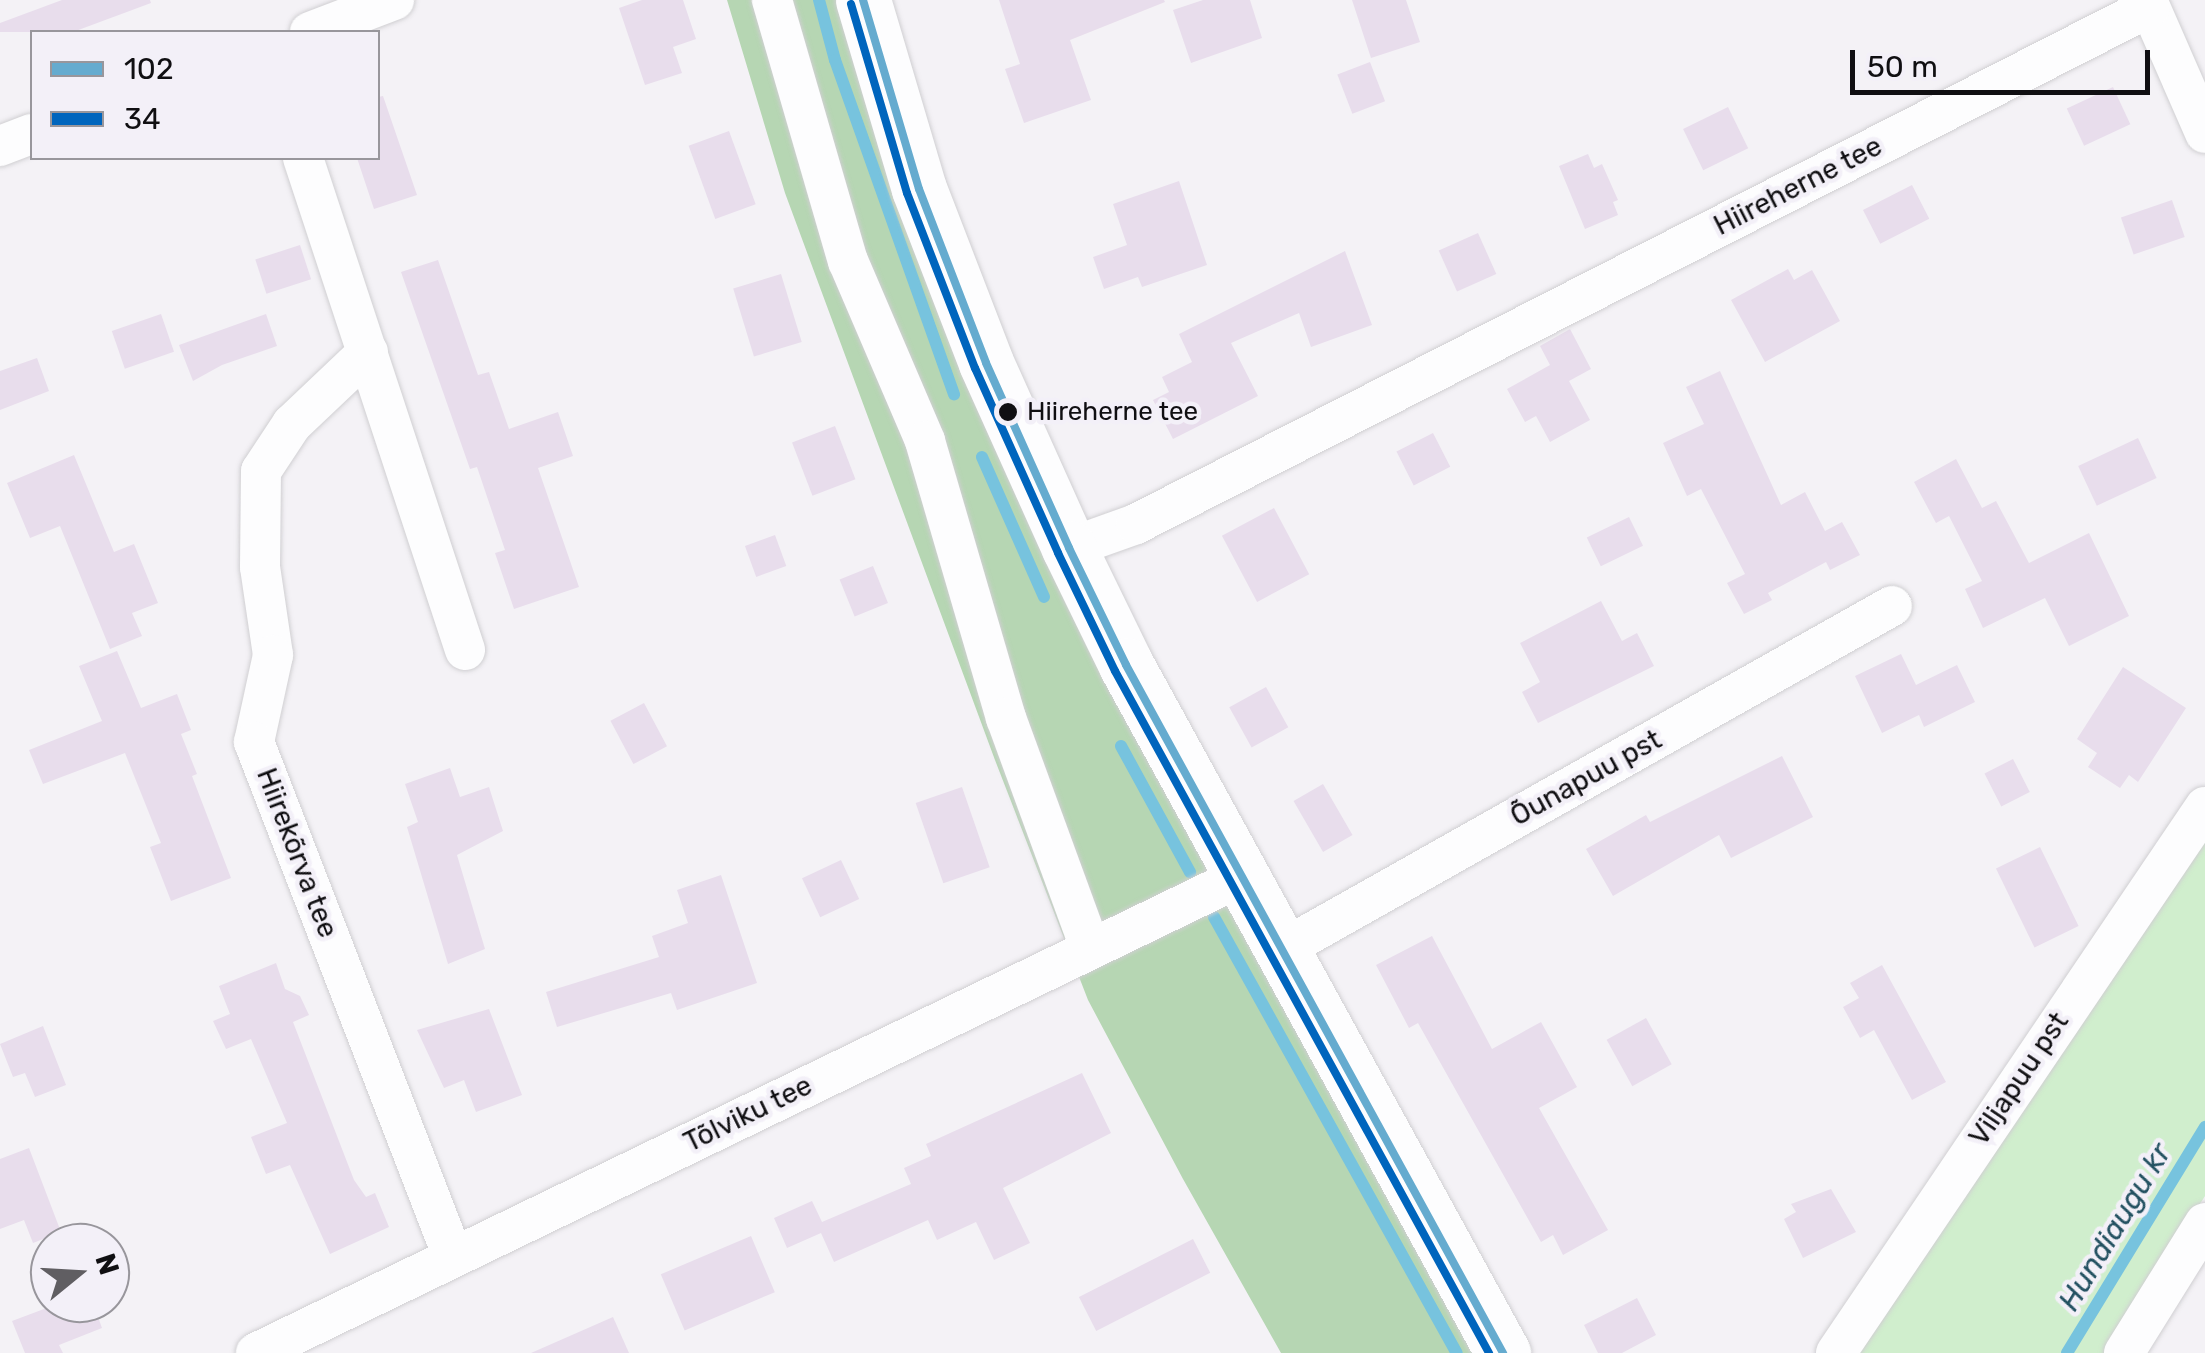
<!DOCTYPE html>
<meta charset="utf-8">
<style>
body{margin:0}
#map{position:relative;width:2205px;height:1353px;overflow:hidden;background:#f4f2f6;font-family:Rubik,sans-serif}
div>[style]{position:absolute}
.green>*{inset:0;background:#d0eecd}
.forest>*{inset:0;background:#b6d6b3}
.stream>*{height:12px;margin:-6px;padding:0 6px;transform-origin:6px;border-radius:6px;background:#77c3de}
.building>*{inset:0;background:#e8ddec;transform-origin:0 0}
.roads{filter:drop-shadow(0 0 2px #d0cfd2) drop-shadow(0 0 2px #d0cfd2)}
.street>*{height:40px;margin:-20px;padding:0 20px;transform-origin:20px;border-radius:20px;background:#fdfdfe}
.secondary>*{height:55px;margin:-27.5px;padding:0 27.5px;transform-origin:27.5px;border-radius:27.5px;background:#fdfdfe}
.bus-1>*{height:8px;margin:-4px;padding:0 4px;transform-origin:4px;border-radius:4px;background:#65abcf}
.bus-2>*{height:8px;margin:-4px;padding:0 4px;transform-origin:4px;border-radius:4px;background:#0065bd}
.dots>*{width:28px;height:28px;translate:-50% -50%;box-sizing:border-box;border:5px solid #f3f0f8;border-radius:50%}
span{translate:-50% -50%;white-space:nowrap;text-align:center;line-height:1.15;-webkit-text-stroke:9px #f3f0f8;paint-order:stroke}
.bus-label{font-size:26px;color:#100f12}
.left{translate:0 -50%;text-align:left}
.street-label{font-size:28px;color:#100f12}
.water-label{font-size:30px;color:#235161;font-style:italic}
.legend{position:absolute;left:30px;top:30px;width:350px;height:130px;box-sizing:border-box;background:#f3f0f8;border:2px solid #98969c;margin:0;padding:12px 18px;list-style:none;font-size:30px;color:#100f12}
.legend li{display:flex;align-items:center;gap:20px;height:50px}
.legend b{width:50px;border:2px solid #98969c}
.north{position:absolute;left:30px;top:1223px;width:100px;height:100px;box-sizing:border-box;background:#f3f0f8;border:2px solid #98969c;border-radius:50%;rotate:72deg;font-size:28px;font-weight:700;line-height:40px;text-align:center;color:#100f12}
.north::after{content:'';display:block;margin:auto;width:35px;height:45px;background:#605e62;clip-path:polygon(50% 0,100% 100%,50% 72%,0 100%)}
.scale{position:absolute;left:1850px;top:50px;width:300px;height:45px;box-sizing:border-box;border:5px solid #100f12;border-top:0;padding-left:12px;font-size:30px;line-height:35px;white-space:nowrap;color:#100f12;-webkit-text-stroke:8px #f3f0f8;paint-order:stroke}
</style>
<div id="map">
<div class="green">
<div style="clip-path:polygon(2205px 817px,2205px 1196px,2106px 1353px,1851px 1353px)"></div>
</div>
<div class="forest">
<div style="clip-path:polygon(727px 0,843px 0,860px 58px,1480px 1353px,1281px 1353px,1183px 1179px,1088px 1000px,995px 760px,785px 193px)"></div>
</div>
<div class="stream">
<div style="left:819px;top:0;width:62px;rotate:75.1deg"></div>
<div style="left:835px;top:60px;width:355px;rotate:70.4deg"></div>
<div style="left:982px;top:457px;width:153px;rotate:66.1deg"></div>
<div style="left:1121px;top:746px;width:144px;rotate:61.3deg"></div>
<div style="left:1214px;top:917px;width:499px;rotate:60.9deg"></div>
<div style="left:2067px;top:1353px;width:265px;rotate:-58.6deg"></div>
</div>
<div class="building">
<div style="clip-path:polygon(62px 0,150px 0,151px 3px,73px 32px,0 32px,0 23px)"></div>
<div style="clip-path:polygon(642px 0,683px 0,696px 39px,673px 47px,682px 73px,645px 85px,619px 8px)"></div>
<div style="clip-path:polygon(999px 0,1164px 0,1165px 2px,1070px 40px,1091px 100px,1024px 123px,1005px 69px,1020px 64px)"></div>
<div style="clip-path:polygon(1203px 0,1250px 0,1262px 38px,1191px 63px,1173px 10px)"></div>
<div style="clip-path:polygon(1352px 0,1406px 0,1420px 42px,1371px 58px)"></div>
<div style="left:1370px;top:62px;width:42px;height:35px;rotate:69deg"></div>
<div style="left:2113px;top:87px;width:41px;height:51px;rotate:65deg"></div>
<div style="clip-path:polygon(383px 96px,417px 195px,374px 209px,357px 158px,378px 158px,378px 97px)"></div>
<div style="left:1728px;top:107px;width:46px;height:50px;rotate:64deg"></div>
<div style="left:729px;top:131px;width:78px;height:43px;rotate:70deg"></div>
<div style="clip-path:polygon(1588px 154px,1594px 168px,1602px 164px,1618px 200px,1613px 202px,1618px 215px,1585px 229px,1559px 166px)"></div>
<div style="clip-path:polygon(1179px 181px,1207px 265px,1142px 287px,1138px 277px,1104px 289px,1093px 257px,1127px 245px,1113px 204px)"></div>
<div style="left:1912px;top:185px;width:38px;height:55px;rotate:63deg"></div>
<div style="left:2172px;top:200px;width:39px;height:54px;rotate:71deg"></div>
<div style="left:1478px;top:233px;width:45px;height:43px;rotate:66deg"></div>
<div style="left:300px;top:245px;width:36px;height:47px;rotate:72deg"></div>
<div style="clip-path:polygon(1345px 251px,1372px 325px,1311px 347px,1299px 313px,1231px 343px,1258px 396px,1173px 439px,1153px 400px,1169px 392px,1162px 377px,1192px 362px,1179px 334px)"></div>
<div style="clip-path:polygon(438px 260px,478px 375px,489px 372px,509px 429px,558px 412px,573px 456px,538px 468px,579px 587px,514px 609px,495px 553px,505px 550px,477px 467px,470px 469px,401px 272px)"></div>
<div style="clip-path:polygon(1788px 269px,1794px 280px,1812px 270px,1840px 321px,1765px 362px,1731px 300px)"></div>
<div style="left:781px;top:274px;width:71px;height:50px;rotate:73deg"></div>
<div style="left:161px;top:314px;width:40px;height:52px;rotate:71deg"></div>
<div style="clip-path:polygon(266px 314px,277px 346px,222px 365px,193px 381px,179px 345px)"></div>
<div style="clip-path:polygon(1570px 329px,1591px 369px,1569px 381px,1590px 420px,1550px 442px,1536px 416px,1525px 422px,1507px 389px,1550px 365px,1540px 346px)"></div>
<div style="clip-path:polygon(37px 358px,49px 391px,0 410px,0 371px)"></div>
<div style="clip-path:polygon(1720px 371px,1781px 505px,1805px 492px,1825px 531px,1842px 522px,1860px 555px,1830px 570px,1826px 562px,1768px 593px,1772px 600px,1744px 614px,1727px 583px,1745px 574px,1701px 489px,1687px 496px,1663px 443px,1704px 424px,1686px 387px)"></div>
<div style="left:835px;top:426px;width:57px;height:46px;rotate:69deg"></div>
<div style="left:1433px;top:433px;width:38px;height:41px;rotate:63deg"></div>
<div style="left:2138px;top:438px;width:44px;height:66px;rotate:65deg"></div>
<div style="clip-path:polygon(74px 455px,114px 552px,134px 544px,158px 603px,132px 613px,142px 636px,110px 649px,60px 526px,30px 538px,7px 483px)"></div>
<div style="clip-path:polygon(1956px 459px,1982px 508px,1996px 501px,2029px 563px,2089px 533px,2129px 616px,2069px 646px,2045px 598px,1983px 628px,1965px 589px,1982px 581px,1949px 516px,1936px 523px,1914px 482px)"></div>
<div style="left:1274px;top:508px;width:75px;height:59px;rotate:62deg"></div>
<div style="left:1629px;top:517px;width:32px;height:47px;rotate:64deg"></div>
<div style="left:775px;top:535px;width:33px;height:32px;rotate:70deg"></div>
<div style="left:873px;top:566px;width:40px;height:36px;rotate:68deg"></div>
<div style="clip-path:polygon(1601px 601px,1622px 641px,1637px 633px,1654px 666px,1538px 723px,1522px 692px,1540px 682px,1520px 643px)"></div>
<div style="clip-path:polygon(117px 651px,141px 708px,177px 694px,191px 730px,181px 734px,197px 774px,192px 776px,231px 878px,171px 901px,150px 847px,161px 843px,125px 753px,43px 784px,29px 750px,102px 721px,79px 666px)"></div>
<div style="clip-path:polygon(1901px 654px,1916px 685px,1957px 665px,1975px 702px,1924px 727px,1919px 715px,1882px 733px,1855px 676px)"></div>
<div style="clip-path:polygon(2123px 667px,2186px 708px,2138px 782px,2129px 775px,2120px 788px,2088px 767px,2097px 753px,2077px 739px)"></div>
<div style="left:1266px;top:687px;width:46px;height:42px;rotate:61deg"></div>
<div style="left:644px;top:703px;width:49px;height:38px;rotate:62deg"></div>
<div style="clip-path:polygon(1782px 756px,1813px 817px,1731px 858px,1719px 835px,1613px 896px,1586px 849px,1646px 815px,1650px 822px)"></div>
<div style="left:2013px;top:759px;width:37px;height:32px;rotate:63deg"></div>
<div style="clip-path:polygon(450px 768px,460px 797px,489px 787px,503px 831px,457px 855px,485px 949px,448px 964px,407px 827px,418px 822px,405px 784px)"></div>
<div style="left:1323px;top:784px;width:59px;height:34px;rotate:60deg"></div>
<div style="left:962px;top:787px;width:85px;height:49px;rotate:71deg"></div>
<div style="left:2040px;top:847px;width:88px;height:49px;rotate:64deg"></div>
<div style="left:841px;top:860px;width:43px;height:43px;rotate:65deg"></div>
<div style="clip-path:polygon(721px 875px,757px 983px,677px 1010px,671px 993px,557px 1027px,546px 992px,659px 957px,652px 936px,688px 923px,677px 890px)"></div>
<div style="clip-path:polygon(1432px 936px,1492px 1049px,1541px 1022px,1577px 1087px,1539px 1108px,1608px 1230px,1563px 1255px,1553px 1235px,1541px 1242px,1418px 1023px,1409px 1028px,1376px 965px)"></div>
<div style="clip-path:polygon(276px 963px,285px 989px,300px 996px,309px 1015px,293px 1022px,354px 1180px,366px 1197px,375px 1193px,389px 1227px,330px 1254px,290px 1165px,266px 1174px,251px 1137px,287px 1123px,251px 1039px,226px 1049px,213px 1021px,230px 1014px,219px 986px)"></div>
<div style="clip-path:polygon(1882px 965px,1946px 1082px,1912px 1100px,1874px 1030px,1860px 1038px,1843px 1007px,1859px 998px,1850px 983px)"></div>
<div style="clip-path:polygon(489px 1009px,522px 1095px,476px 1112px,464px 1080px,444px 1088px,417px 1030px)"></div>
<div style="left:1646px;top:1018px;width:53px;height:45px;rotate:61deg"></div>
<div style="clip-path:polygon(43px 1026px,66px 1085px,35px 1097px,25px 1073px,13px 1077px,0 1044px)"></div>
<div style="clip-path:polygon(1082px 1073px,1111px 1133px,1003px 1188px,1030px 1243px,994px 1260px,976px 1222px,937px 1240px,928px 1220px,834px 1262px,821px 1233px,787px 1248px,774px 1218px,812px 1201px,822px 1222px,911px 1184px,904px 1168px,931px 1156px,926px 1144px)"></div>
<div style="clip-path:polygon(29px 1148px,61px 1232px,33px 1243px,24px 1220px,0 1229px,0 1159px)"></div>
<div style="clip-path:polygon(1831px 1189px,1856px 1232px,1803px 1258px,1784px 1219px,1796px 1212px,1791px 1204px)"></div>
<div style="left:751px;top:1236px;width:61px;height:98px;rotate:67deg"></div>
<div style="left:1193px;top:1239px;width:38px;height:128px;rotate:63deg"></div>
<div style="clip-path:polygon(1637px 1298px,1656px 1335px,1622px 1353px,1598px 1353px,1584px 1325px)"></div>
<div style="clip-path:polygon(60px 1303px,93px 1303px,102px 1328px,59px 1345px,63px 1353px,25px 1353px,12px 1321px)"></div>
<div style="clip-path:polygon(613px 1317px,629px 1353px,531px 1353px)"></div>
</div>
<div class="roads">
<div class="street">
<div style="left:772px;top:0;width:272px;rotate:73.8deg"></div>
<div style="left:848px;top:261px;width:196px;rotate:66.8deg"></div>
<div style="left:925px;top:441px;width:289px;rotate:73.7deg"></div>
<div style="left:1006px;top:718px;width:245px;rotate:69.9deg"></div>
<div style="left:2147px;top:0;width:145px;rotate:66.4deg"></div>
<div style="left:310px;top:32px;width:90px;rotate:-20.9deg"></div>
<div style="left:0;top:146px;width:34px;rotate:-21deg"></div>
<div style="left:303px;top:158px;width:518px;rotate:71.77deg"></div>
<div style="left:368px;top:352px;width:105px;rotate:136.5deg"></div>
<div style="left:292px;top:424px;width:56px;rotate:123.4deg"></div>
<div style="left:261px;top:471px;width:96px;rotate:90.6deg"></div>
<div style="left:260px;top:567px;width:89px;rotate:81.6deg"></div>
<div style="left:273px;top:655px;width:89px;rotate:102.3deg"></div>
<div style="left:254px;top:742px;width:552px;rotate:68.87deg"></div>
<div style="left:1069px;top:548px;width:71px;rotate:-19.7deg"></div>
<div style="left:1136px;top:524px;width:1138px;rotate:-27.02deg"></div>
<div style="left:1281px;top:950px;width:701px;rotate:-29.38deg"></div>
<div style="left:256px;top:1353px;width:1093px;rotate:-25.81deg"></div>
<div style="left:1836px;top:1353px;width:659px;rotate:-55.95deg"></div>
<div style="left:2124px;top:1353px;width:153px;rotate:-58.1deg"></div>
</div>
<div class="secondary">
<div style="left:863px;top:0;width:197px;rotate:73.5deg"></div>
<div style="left:919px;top:189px;width:186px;rotate:68.9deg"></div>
<div style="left:986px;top:363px;width:203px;rotate:65.8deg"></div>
<div style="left:1069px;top:548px;width:130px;rotate:64deg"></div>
<div style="left:1126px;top:665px;width:785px;rotate:61.28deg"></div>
</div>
</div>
<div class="bus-1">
<div style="left:863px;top:0;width:197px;rotate:73.5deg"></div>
<div style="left:919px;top:189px;width:186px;rotate:68.9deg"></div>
<div style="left:986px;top:363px;width:203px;rotate:65.8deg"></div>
<div style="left:1069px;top:548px;width:130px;rotate:64deg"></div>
<div style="left:1126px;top:665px;width:785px;rotate:61.28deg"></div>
</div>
<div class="bus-2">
<div style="left:851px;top:4px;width:197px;rotate:73.5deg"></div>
<div style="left:907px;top:193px;width:188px;rotate:68.8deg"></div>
<div style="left:975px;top:368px;width:203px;rotate:65.8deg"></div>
<div style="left:1058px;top:553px;width:131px;rotate:64.2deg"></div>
<div style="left:1115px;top:671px;width:778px;rotate:61.26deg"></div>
</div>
<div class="dots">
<div style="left:1008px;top:412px;background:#100f12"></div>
</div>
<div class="bus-label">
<span class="left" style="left:1027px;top:412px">Hiireherne tee</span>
</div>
<div class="street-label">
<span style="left:1798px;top:186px;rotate:-27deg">Hiireherne tee</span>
<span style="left:1586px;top:778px;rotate:-29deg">Õunapuu pst</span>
<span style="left:297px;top:853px;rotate:69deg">Hiirekõrva tee</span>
<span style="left:2019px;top:1079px;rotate:-56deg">Viljapuu pst</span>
<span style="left:748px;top:1114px;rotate:-26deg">Tõlviku tee</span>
</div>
<div class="water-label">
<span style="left:2115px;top:1227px;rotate:-59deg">Hundiaugu kr</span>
</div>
<ul class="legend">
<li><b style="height:12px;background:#65abcf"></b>102</li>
<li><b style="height:12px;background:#0065bd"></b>34</li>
</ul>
<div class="north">N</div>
<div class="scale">50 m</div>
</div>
